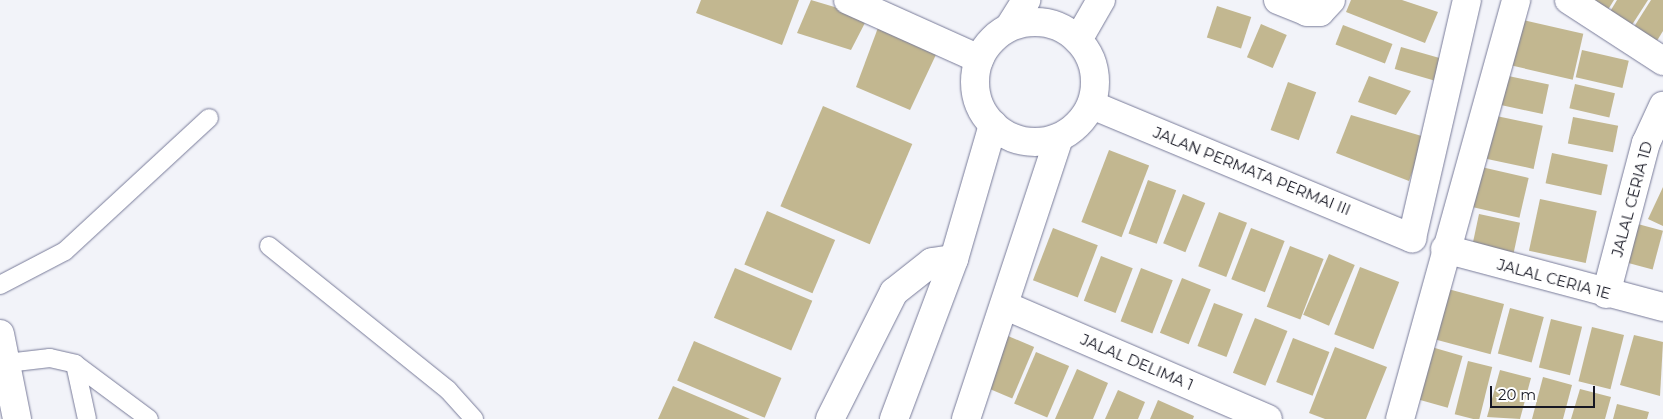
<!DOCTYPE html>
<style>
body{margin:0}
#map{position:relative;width:1663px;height:419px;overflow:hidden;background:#f2f3f9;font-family:Montserrat,sans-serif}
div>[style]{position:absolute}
.building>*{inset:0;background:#c2b790;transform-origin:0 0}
.roads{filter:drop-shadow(0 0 1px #787b99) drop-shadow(0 0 1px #787b99)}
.lane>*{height:18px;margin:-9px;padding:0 9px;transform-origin:9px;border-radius:9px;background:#fff}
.street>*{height:28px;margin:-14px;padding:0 14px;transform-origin:14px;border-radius:14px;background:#fff}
.street>.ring{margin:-14px;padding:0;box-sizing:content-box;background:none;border:28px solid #fff;border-radius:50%}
.secondary>*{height:28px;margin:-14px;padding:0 14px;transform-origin:14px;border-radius:14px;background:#fff}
span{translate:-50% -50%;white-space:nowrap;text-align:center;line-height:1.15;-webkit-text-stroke:4px #fff;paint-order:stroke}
.street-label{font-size:15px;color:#161723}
.scale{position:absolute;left:1490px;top:386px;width:105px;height:22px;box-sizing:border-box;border:2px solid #161723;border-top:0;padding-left:6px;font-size:15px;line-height:18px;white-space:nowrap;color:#161723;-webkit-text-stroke:4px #fff;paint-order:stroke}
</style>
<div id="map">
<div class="building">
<div style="clip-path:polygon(701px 0,799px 0,782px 45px,696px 13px)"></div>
<div style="clip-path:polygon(811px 0,868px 17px,851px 50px,797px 33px)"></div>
<div style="clip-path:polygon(1351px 0,1402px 0,1438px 12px,1425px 43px,1346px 12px)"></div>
<div style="clip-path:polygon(1584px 0,1614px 0,1606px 13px)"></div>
<div style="clip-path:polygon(1617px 0,1648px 0,1630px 28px,1608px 15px)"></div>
<div style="clip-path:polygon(1651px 0,1663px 0,1663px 31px,1655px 44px,1632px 30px)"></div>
<div style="left:1217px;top:6px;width:36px;height:33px;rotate:18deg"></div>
<div style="left:1519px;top:19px;width:66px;height:47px;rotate:13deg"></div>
<div style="left:1261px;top:24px;width:28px;height:36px;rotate:23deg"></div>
<div style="clip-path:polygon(879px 25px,941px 44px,910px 110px,856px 87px)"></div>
<div style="left:1343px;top:25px;width:53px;height:21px;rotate:21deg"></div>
<div style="left:1401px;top:47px;width:41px;height:23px;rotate:16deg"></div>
<div style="left:1582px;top:50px;width:48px;height:28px;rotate:13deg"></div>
<div style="left:1499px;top:74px;width:51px;height:30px;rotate:12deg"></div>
<div style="clip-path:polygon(1369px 76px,1411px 91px,1396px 115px,1358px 102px)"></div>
<div style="left:1288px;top:82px;width:30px;height:51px;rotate:20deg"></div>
<div style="left:1575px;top:84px;width:41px;height:25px;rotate:13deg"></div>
<div style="left:823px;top:106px;width:97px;height:109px;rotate:23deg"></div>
<div style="left:1487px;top:114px;width:57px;height:44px;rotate:12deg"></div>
<div style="clip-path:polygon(1351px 115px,1425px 137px,1409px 181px,1336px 153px)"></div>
<div style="left:1573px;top:117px;width:46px;height:27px;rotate:11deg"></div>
<div style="left:1109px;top:150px;width:43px;height:77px;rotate:21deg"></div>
<div style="left:1552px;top:153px;width:57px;height:31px;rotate:12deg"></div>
<div style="left:1477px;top:166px;width:53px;height:41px;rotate:13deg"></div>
<div style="left:1148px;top:180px;width:30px;height:57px;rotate:20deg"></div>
<div style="clip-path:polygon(1663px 187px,1663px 226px,1648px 219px)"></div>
<div style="left:1183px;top:194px;width:24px;height:53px;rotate:22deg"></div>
<div style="left:1540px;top:199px;width:58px;height:53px;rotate:12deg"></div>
<div style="left:767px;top:211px;width:74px;height:58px;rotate:23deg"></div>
<div style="left:1219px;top:212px;width:30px;height:58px;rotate:21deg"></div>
<div style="left:1479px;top:214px;width:42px;height:36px;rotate:12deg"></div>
<div style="left:1634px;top:223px;width:30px;height:40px;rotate:15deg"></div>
<div style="left:1053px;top:228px;width:48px;height:56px;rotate:21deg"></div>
<div style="left:1251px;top:228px;width:36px;height:55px;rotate:21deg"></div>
<div style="left:1290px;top:246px;width:36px;height:65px;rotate:21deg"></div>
<div style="left:1329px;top:254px;width:28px;height:66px;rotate:23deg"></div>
<div style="left:1101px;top:256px;width:34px;height:48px;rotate:21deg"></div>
<div style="left:1360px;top:267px;width:42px;height:72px;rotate:21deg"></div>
<div style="left:735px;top:268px;width:84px;height:54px;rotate:23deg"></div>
<div style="left:1141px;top:268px;width:34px;height:57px;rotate:21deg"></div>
<div style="left:1182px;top:278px;width:31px;height:59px;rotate:22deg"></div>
<div style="left:1448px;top:289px;width:58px;height:52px;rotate:15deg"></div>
<div style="left:1214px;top:303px;width:31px;height:46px;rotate:21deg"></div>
<div style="left:1510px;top:308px;width:35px;height:47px;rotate:15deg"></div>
<div style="left:1255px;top:318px;width:35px;height:59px;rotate:22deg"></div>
<div style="left:1551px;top:319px;width:32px;height:50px;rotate:14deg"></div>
<div style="left:1592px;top:327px;width:33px;height:56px;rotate:14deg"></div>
<div style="left:1001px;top:333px;width:36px;height:56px;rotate:23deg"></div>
<div style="clip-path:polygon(1634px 335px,1663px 342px,1660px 396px,1620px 385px)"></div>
<div style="left:1293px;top:338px;width:39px;height:47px;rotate:21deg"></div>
<div style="left:694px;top:341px;width:95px;height:43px;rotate:23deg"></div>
<div style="left:1428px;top:346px;width:36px;height:54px;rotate:16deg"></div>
<div style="clip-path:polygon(1335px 347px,1387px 367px,1366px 419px,1325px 419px,1309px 413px)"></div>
<div style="left:1036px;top:352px;width:36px;height:56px;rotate:23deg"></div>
<div style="left:1468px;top:361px;width:25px;height:55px;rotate:14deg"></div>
<div style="clip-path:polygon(1077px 369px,1108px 383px,1093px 419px,1055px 419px)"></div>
<div style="clip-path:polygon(1500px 370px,1531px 378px,1520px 419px,1487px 417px)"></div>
<div style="clip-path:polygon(1543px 377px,1572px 385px,1563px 419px,1532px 419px)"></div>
<div style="clip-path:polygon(673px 386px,750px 419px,658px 419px)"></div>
<div style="clip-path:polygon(1580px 389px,1611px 397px,1605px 419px,1571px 419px)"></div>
<div style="clip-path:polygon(1118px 390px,1145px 402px,1138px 419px,1105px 419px)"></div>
<div style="clip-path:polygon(1158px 400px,1194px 416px,1193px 419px,1150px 419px)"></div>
<div style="clip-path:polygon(1617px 404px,1649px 412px,1647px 419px,1613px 419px)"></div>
</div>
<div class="roads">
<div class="lane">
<div style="left:269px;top:246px;width:230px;rotate:38.8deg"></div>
<div style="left:448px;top:390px;width:39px;rotate:48deg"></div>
<div style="left:0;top:285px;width:73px;rotate:-27.6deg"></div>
<div style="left:65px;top:251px;width:196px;rotate:-42.7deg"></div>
<div style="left:7px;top:363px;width:43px;rotate:-6.6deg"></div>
<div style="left:50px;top:358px;width:26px;rotate:13deg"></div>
<div style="left:75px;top:364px;width:92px;rotate:36.6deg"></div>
<div style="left:75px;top:364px;width:56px;rotate:77.7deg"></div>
</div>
<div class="street">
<div style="left:848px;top:0;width:144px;rotate:24.2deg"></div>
<div style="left:1278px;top:0;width:31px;rotate:22deg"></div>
<div style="left:1307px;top:12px;width:13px"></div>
<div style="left:1320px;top:12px;width:16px;rotate:-47deg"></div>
<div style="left:1569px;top:0;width:112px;rotate:33deg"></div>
<div class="ring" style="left:975px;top:22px;width:92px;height:92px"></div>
<div style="left:1010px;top:26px;width:31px;rotate:-58deg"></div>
<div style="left:1078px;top:40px;width:46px;rotate:-60.1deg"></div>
<div style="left:1092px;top:105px;width:347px;rotate:22.6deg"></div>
<div style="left:1412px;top:238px;width:244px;rotate:-77deg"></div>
<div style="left:1445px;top:249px;width:226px;rotate:14.9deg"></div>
<div style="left:1606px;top:294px;width:156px;rotate:-75.2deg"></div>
<div style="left:1646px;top:143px;width:41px;rotate:-65.3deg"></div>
<div style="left:1006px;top:306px;width:285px;rotate:23.3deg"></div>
<div style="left:830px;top:419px;width:142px;rotate:-63.3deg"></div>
<div style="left:894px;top:292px;width:48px;rotate:-38.3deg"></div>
<div style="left:932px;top:262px;width:22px;rotate:-8deg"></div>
<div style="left:894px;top:419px;width:171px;rotate:-69.4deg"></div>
<div style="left:954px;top:259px;width:140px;rotate:-73.8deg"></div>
<div style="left:966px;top:419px;width:296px;rotate:-71.7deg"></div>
<div style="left:1400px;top:419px;width:435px;rotate:-74.5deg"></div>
</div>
<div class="secondary">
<div style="left:0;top:334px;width:87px;rotate:78.7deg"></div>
</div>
</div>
<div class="street-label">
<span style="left:1252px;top:171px;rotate:22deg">JALAN PERMATA PERMAI III</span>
<span style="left:1632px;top:199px;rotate:-75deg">JALAL CERIA 1D</span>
<span style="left:1554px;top:279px;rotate:15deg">JALAL CERIA 1E</span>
<span style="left:1137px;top:362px;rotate:23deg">JALAL DELIMA 1</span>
</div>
<div class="scale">20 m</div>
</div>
